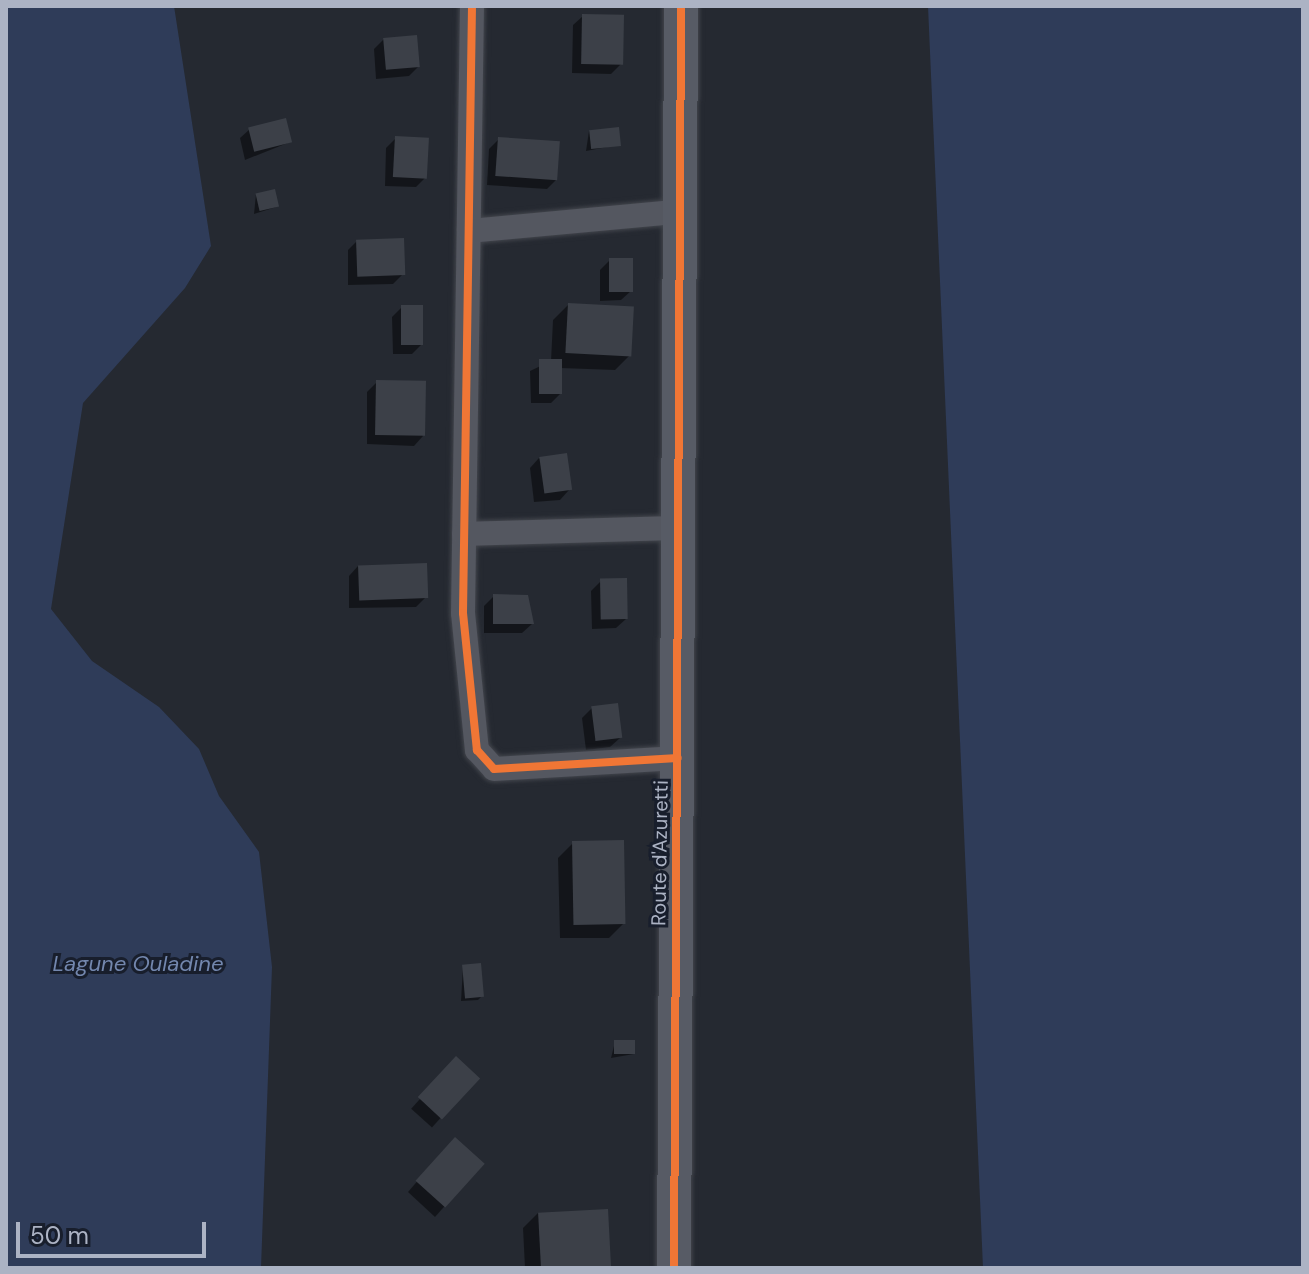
<!DOCTYPE html>
<style>
body{margin:0}
#map{position:relative;width:1309px;height:1274px;overflow:hidden;background:#252931;font-family:"DM Sans",sans-serif}
div>[style]{position:absolute}
.water>*{inset:0;background:#2f3c59}
.shadow>*{inset:0;background:#0007;transform-origin:0 0}
.building>*{inset:0;background:#3c4048;transform-origin:0 0}
.roads{filter:drop-shadow(0 0 2px #42454c) drop-shadow(0 0 2px #42454c)}
.street>*{height:24px;margin:-12px;padding:0 12px;transform-origin:12px;border-radius:12px;background:#545760}
.secondary>*{height:34px;margin:-17px;padding:0 17px;transform-origin:17px;border-radius:17px;background:#575b65}
.cycleway>*{height:8px;margin:-4px;padding:0 4px;transform-origin:4px;border-radius:4px;background:#f07635}
span{translate:-50% -50%;white-space:nowrap;text-align:center;line-height:1.15;-webkit-text-stroke:6px #181e2c;paint-order:stroke}
.street-label{font-size:20px;color:#acb3c4}
.water-label{font-size:22px;color:#7387ae;font-style:italic}
.frame{position:absolute;inset:0;border:8px solid #acb3c4;pointer-events:none}
.scale{position:absolute;left:16px;top:1222px;width:190px;height:36px;box-sizing:border-box;border:4px solid #acb3c4;border-top:0;padding-left:10px;font-size:24px;line-height:28px;white-space:nowrap;color:#acb3c4;-webkit-text-stroke:6px #181e2c;paint-order:stroke}
</style>
<div id="map">
<div class="water">
<div style="clip-path:polygon(6px 6px,174px 6px,211px 246px,185px 288px,83px 403px,51px 609px,92px 661px,159px 707px,199px 749px,219px 796px,259px 852px,272px 967px,261px 1268px,6px 1268px)"></div>
<div style="clip-path:polygon(928px 6px,1303px 6px,1303px 1268px,983px 1268px)"></div>
</div>
<div class="shadow">
<div style="clip-path:polygon(583px 16px,621px 64px,611px 74px,572px 73px,573px 25px)"></div>
<div style="clip-path:polygon(384px 39px,418px 67px,409px 76px,376px 79px,374px 49px)"></div>
<div style="clip-path:polygon(250px 129px,290px 142px,245px 160px,240px 138px)"></div>
<div style="clip-path:polygon(589px 131px,618px 145px,586px 151px)"></div>
<div style="clip-path:polygon(396px 138px,426px 177px,416px 187px,385px 186px,386px 148px)"></div>
<div style="clip-path:polygon(499px 139px,557px 179px,547px 189px,487px 185px,489px 149px)"></div>
<div style="clip-path:polygon(256px 194px,276px 207px,254px 214px)"></div>
<div style="clip-path:polygon(357px 241px,403px 274px,393px 284px,348px 285px,348px 250px)"></div>
<div style="clip-path:polygon(610px 260px,631px 291px,621px 300px,600px 301px,600px 270px)"></div>
<div style="clip-path:polygon(568px 305px,630px 355px,615px 370px,560px 368px,561px 393px,551px 403px,531px 403px,530px 371px,551px 361px,553px 320px)"></div>
<div style="clip-path:polygon(402px 307px,422px 344px,412px 354px,393px 354px,392px 317px)"></div>
<div style="clip-path:polygon(377px 382px,423px 436px,414px 446px,367px 444px,367px 392px)"></div>
<div style="clip-path:polygon(539px 458px,569px 490px,560px 500px,534px 502px,530px 468px)"></div>
<div style="clip-path:polygon(358px 566px,426px 597px,416px 607px,349px 608px,349px 576px)"></div>
<div style="clip-path:polygon(601px 581px,626px 619px,616px 628px,592px 629px,591px 591px)"></div>
<div style="clip-path:polygon(494px 596px,532px 624px,522px 633px,484px 633px,484px 606px)"></div>
<div style="clip-path:polygon(592px 708px,620px 738px,610px 747px,586px 750px,582px 718px)"></div>
<div style="clip-path:polygon(573px 843px,624px 923px,609px 938px,560px 938px,558px 858px)"></div>
<div style="clip-path:polygon(463px 967px,482px 996px,478px 1000px,461px 1001px)"></div>
<div style="clip-path:polygon(615px 1042px,634px 1054px,611px 1058px)"></div>
<div style="left:456px;top:1059px;width:28px;height:67px;rotate:42deg"></div>
<div style="clip-path:polygon(445px 1149px,482px 1164px,435px 1217px,408px 1192px)"></div>
<div style="clip-path:polygon(538px 1213px,609px 1268px,525px 1268px,523px 1228px)"></div>
</div>
<div class="building">
<div style="left:582px;top:14px;width:42px;height:50px;rotate:1deg"></div>
<div style="left:417px;top:35px;width:32px;height:34px;rotate:85deg"></div>
<div style="left:286px;top:118px;width:25px;height:39px;rotate:76deg"></div>
<div style="left:619px;top:127px;width:19px;height:30px;rotate:84deg"></div>
<div style="left:395px;top:136px;width:34px;height:41px;rotate:3deg"></div>
<div style="left:498px;top:137px;width:62px;height:39px;rotate:4deg"></div>
<div style="left:275px;top:189px;width:18px;height:20px;rotate:77deg"></div>
<div style="left:404px;top:238px;width:37px;height:48px;rotate:88deg"></div>
<div style="left:609px;top:258px;width:24px;height:34px"></div>
<div style="left:568px;top:303px;width:66px;height:50px;rotate:3deg"></div>
<div style="left:401px;top:305px;width:22px;height:40px"></div>
<div style="left:539px;top:359px;width:23px;height:35px"></div>
<div style="left:376px;top:380px;width:50px;height:55px;rotate:1deg"></div>
<div style="left:567px;top:453px;width:37px;height:28px;rotate:82deg"></div>
<div style="left:427px;top:563px;width:35px;height:69px;rotate:88deg"></div>
<div style="left:627px;top:578px;width:41px;height:27px;rotate:89deg"></div>
<div style="clip-path:polygon(493px 594px,528px 595px,534px 624px,493px 624px)"></div>
<div style="left:618px;top:703px;width:35px;height:27px;rotate:83deg"></div>
<div style="left:624px;top:840px;width:84px;height:52px;rotate:89deg"></div>
<div style="left:481px;top:963px;width:34px;height:19px;rotate:85deg"></div>
<div style="left:614px;top:1040px;width:21px;height:14px"></div>
<div style="left:456px;top:1056px;width:33px;height:56px;rotate:43deg"></div>
<div style="left:455px;top:1137px;width:40px;height:59px;rotate:42deg"></div>
<div style="left:608px;top:1209px;width:59px;height:70px;rotate:87deg"></div>
</div>
<div class="roads">
<div class="street">
<div style="left:472px;top:6px;width:607px;rotate:90.85deg"></div>
<div style="left:463px;top:613px;width:138px;rotate:84.2deg"></div>
<div style="left:477px;top:750px;width:25px;rotate:48deg"></div>
<div style="left:494px;top:769px;width:184px;rotate:-3.4deg"></div>
<div style="left:469px;top:231px;width:216px;rotate:-5.3deg"></div>
<div style="left:464px;top:534px;width:217px;rotate:-1.6deg"></div>
</div>
<div class="secondary">
<div style="left:674px;top:1268px;width:1262px;rotate:-89.68deg"></div>
</div>
</div>
<div class="cycleway">
<div style="left:472px;top:6px;width:607px;rotate:90.85deg"></div>
<div style="left:463px;top:613px;width:138px;rotate:84.2deg"></div>
<div style="left:477px;top:750px;width:25px;rotate:48deg"></div>
<div style="left:494px;top:769px;width:184px;rotate:-3.4deg"></div>
<div style="left:674px;top:1268px;width:1262px;rotate:-89.68deg"></div>
</div>
<div class="street-label">
<span style="left:660px;top:853px;rotate:-89deg">Route d'Azuretti</span>
</div>
<div class="water-label">
<span style="left:138px;top:964px">Lagune Ouladine</span>
</div>
<div class="frame"></div>
<div class="scale">50 m</div>
</div>
